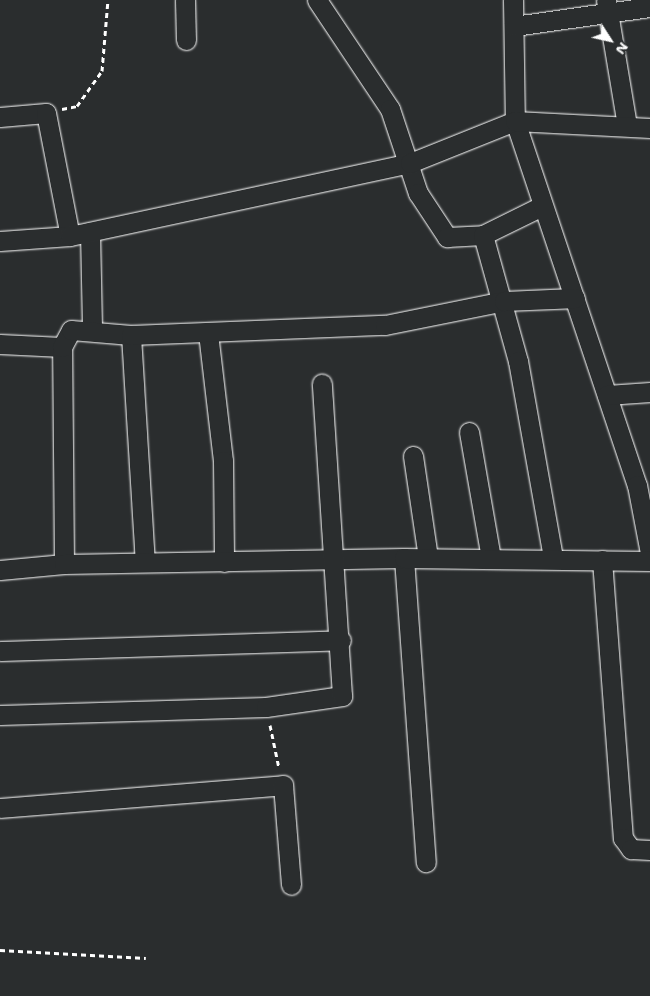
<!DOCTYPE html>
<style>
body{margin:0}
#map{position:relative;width:650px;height:996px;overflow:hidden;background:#2a2d2e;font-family:"Shantell Sans",sans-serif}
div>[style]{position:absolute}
.path>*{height:3px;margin-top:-1.5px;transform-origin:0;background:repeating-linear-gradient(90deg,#fff 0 5px,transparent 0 9px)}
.roads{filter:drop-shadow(0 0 1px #fff) drop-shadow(0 0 1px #fff)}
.minor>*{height:19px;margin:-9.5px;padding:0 9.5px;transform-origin:9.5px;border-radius:9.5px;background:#2a2d2e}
span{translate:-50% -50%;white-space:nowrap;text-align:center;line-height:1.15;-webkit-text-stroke:5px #2a2d2e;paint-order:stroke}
.north{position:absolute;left:585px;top:15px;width:50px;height:50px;-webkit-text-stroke:4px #2a2d2e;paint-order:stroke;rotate:125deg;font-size:14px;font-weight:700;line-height:20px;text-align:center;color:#fff}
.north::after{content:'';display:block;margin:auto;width:18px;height:22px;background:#fff;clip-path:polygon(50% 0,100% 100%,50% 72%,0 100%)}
</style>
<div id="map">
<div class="path">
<div style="left:62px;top:109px;width:15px;rotate:-11deg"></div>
<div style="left:77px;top:106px;width:43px;rotate:-54.5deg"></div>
<div style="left:102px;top:71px;width:71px;rotate:-85.2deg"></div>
<div style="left:270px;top:725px;width:44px;rotate:78.2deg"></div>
<div style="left:0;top:950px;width:146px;rotate:3.1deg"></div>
</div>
<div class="roads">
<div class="minor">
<div style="left:185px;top:0;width:40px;rotate:88.6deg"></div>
<div style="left:317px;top:0;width:131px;rotate:56.2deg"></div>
<div style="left:390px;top:109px;width:89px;rotate:71.6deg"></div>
<div style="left:418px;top:193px;width:53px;rotate:56.6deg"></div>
<div style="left:447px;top:237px;width:36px;rotate:-3deg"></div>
<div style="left:483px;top:235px;width:66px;rotate:-26.2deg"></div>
<div style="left:513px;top:0;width:121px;rotate:89.1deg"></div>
<div style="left:515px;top:121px;width:384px;rotate:71.5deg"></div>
<div style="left:637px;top:485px;width:69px;rotate:79.2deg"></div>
<div style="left:606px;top:0;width:127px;rotate:80.5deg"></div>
<div style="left:514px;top:26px;width:137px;rotate:-8deg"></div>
<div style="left:0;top:117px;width:46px;rotate:-5deg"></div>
<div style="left:46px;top:113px;width:125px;rotate:79deg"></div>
<div style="left:90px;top:232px;width:97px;rotate:88.8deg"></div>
<div style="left:483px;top:235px;width:131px;rotate:74.5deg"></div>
<div style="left:518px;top:361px;width:200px;rotate:79.9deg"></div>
<div style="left:0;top:241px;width:70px;rotate:-4.1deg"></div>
<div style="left:70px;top:236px;width:348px;rotate:-12.1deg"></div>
<div style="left:410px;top:163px;width:113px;rotate:-21.8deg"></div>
<div style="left:515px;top:121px;width:135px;rotate:3deg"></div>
<div style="left:208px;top:333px;width:129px;rotate:83.3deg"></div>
<div style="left:223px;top:461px;width:101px;rotate:89.4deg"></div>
<div style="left:131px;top:335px;width:227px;rotate:86.5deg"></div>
<div style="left:0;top:344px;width:62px;rotate:2.8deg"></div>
<div style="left:607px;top:395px;width:43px;rotate:-4deg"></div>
<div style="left:469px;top:432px;width:128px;rotate:80.1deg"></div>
<div style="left:413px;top:456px;width:103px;rotate:81.6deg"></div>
<div style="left:404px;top:558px;width:305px;rotate:85.9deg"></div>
<div style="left:602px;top:560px;width:279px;rotate:85.7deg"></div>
<div style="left:623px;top:838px;width:14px;rotate:54deg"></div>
<div style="left:631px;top:849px;width:19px;rotate:3deg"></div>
<div style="left:64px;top:564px;width:217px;rotate:-90.5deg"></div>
<div style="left:62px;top:347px;width:19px;rotate:-62deg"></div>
<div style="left:71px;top:330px;width:60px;rotate:4.8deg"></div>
<div style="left:131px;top:335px;width:254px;rotate:-2.3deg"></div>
<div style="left:385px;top:325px;width:121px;rotate:-11.4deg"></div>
<div style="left:504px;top:301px;width:71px;rotate:-2.4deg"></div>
<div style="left:0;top:570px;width:64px;rotate:-5.4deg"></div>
<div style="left:64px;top:564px;width:340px;rotate:-1deg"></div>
<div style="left:404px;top:558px;width:246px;rotate:0.7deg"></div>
<div style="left:0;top:651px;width:341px;rotate:-1.8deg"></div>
<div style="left:0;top:715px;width:266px;rotate:-1.7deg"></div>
<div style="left:266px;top:707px;width:77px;rotate:-8.2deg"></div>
<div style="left:342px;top:696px;width:313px;rotate:-93.7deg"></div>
<div style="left:0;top:808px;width:284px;rotate:-4.6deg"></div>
<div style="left:283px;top:785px;width:100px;rotate:85.4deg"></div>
</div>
</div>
<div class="north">N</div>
</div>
